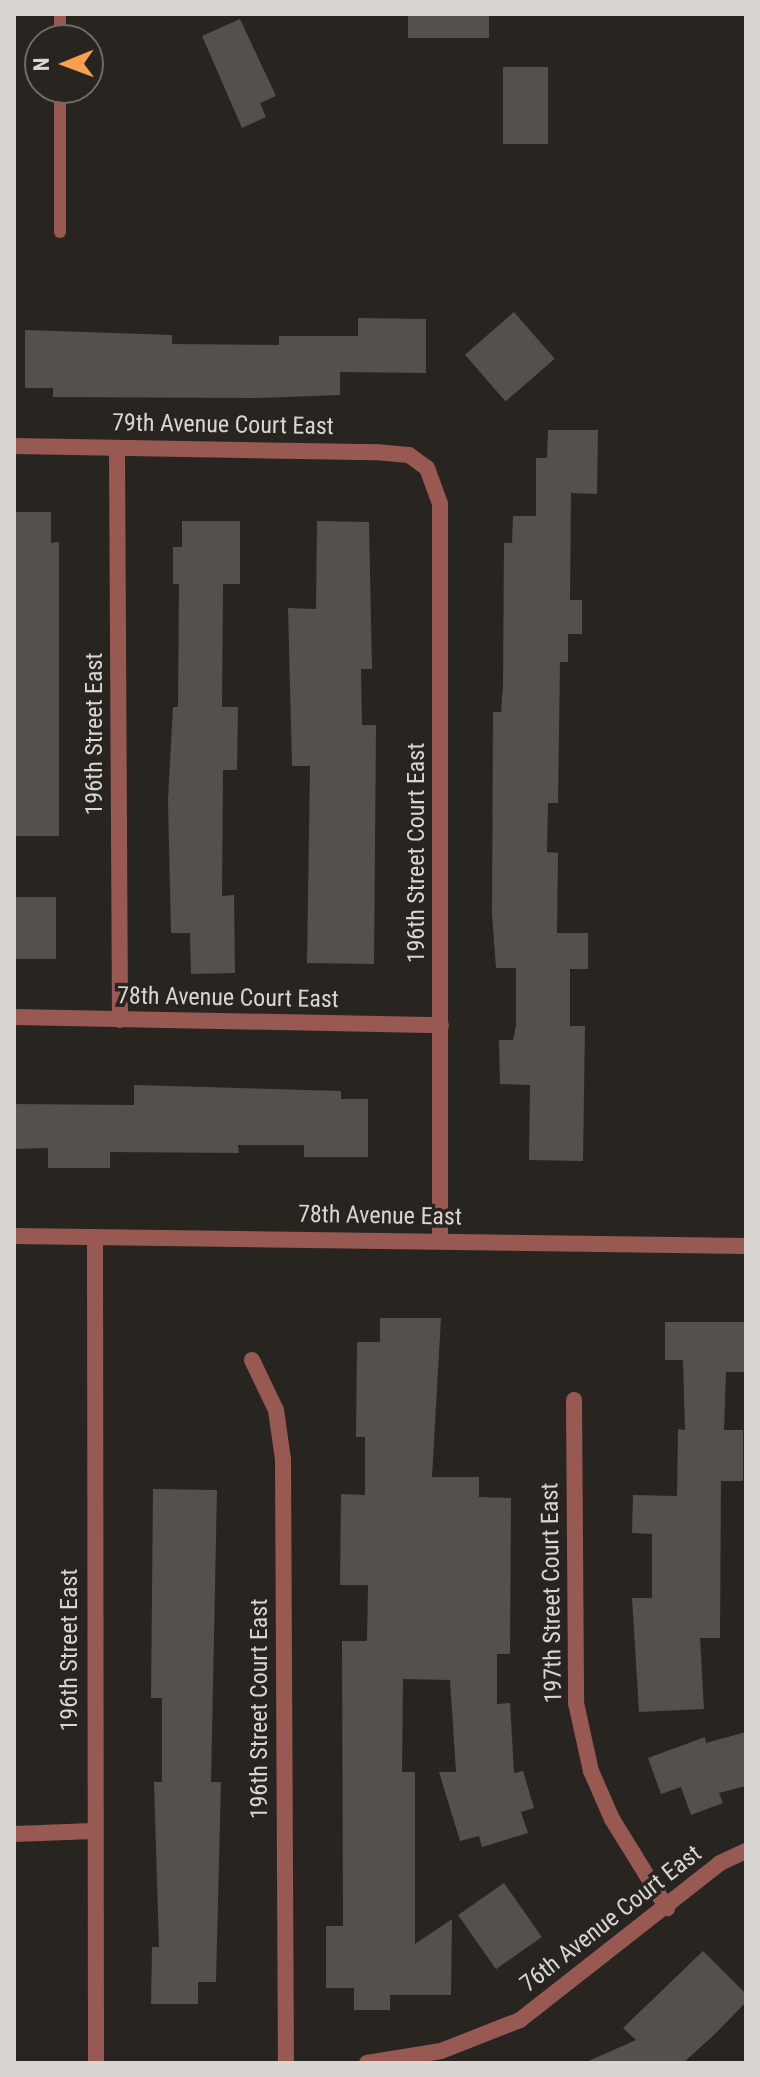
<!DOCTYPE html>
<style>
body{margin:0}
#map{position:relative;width:760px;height:2077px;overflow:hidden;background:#282521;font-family:"Roboto Condensed",sans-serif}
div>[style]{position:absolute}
.building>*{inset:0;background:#54514c;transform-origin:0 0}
.service>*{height:12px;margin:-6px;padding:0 6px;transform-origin:6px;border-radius:6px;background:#985953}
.minor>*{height:16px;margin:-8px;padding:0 8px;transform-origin:8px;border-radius:8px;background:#985953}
.tertiary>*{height:16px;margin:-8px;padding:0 8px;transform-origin:8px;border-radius:8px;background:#985953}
span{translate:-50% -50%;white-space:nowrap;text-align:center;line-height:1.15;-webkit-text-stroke:7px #282521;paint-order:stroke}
.street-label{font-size:24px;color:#d8d5d3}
.frame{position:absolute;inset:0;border:16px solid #d8d5d3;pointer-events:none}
.north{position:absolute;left:24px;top:24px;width:80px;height:80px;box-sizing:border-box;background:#282521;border:2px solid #6e6b68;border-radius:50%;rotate:269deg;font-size:22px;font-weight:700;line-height:32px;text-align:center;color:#d8d5d3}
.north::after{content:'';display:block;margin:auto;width:28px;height:36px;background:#f99f4d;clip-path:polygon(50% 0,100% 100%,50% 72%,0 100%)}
</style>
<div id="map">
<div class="building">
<div style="left:408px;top:14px;width:81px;height:24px"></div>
<div style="clip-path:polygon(240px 19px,276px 96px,260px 103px,266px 117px,242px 128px,202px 36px)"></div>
<div style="left:503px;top:67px;width:45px;height:77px"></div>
<div style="left:514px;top:312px;width:62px;height:65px;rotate:49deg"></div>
<div style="clip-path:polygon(358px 318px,426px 319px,426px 373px,340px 372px,340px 395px,258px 398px,53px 397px,53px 388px,25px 388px,25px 330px,172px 335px,172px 344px,279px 345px,279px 336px,358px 336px)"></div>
<div style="clip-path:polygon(548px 430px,598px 430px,597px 494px,571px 493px,570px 600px,582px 600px,582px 634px,568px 634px,568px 662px,560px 662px,558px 803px,548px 803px,547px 852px,558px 853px,557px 933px,588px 933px,588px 969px,570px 969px,570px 1026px,585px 1026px,583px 1161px,529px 1160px,530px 1085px,500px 1084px,499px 1040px,513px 1040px,516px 1026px,516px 968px,496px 968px,492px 914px,493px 712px,501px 712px,503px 685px,504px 543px,512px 543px,513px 516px,536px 516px,536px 458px,547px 458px)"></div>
<div style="clip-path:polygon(14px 512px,51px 512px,51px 543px,59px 542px,59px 836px,14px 836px)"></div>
<div style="clip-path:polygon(182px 521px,240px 521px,240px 584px,223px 584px,222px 707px,238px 707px,237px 770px,223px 770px,222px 896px,234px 895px,235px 973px,191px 974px,190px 933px,171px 933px,168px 800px,173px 707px,178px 707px,179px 584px,173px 584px,173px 547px,182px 547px)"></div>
<div style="clip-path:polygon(317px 521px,369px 522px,372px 669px,361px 669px,362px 725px,376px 725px,374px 964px,307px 963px,310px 766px,292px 766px,288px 608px,316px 609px)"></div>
<div style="left:14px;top:897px;width:42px;height:62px"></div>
<div style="clip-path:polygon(134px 1085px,341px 1091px,341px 1099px,368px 1099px,368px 1157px,304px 1157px,304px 1145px,238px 1145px,239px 1153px,110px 1152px,110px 1168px,48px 1168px,48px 1148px,14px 1149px,14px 1104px,134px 1105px)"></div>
<div style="clip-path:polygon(380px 1318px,441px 1318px,432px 1477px,479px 1477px,479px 1497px,511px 1498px,510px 1654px,497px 1654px,497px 1704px,510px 1703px,514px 1773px,523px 1771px,534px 1808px,521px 1812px,528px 1833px,482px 1847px,479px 1836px,460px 1841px,439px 1772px,456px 1772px,450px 1680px,403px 1679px,402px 1772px,415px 1772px,415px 1944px,452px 1919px,451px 1995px,390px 1995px,390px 2010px,354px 2010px,354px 1988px,326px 1988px,326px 1926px,343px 1926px,342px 1641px,367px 1641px,368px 1585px,340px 1585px,341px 1494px,365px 1495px,365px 1437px,356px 1437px,357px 1342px,380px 1342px)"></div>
<div style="clip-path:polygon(665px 1322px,745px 1322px,745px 1372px,726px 1372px,724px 1430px,743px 1430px,743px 1481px,721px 1481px,720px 1638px,700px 1638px,704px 1709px,639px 1712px,632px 1598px,652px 1598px,652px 1534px,632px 1533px,633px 1495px,677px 1496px,678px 1429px,685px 1430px,683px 1360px,665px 1360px)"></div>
<div style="clip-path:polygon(153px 1489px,217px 1490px,211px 1782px,221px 1782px,216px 1982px,198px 1982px,198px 2004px,151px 2004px,152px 1947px,159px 1947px,154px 1782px,162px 1782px,162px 1698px,151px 1698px)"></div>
<div style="clip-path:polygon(746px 1732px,746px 1786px,719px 1793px,723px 1803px,691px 1815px,681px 1787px,661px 1794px,648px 1758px,705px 1737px,706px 1743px)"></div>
<div style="left:504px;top:1883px;width:66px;height:56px;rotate:55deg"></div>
<div style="clip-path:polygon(703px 1951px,746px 1994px,746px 2002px,715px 2034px,683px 2063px,584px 2063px,636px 2040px,623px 2028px)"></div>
</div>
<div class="service">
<div style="left:60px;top:14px;width:26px;rotate:90deg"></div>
<div style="left:60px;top:88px;width:144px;rotate:90deg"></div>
</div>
<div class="minor">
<div style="left:14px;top:446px;width:361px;rotate:1deg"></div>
<div style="left:375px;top:452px;width:34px;rotate:5deg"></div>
<div style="left:409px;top:455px;width:22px;rotate:36deg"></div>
<div style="left:427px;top:468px;width:38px;rotate:70deg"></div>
<div style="left:440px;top:504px;width:736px;rotate:90deg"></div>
<div style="left:117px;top:448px;width:572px;rotate:89.7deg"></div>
<div style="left:14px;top:1017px;width:427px;rotate:1.1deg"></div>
<div style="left:95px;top:1237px;width:826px;rotate:89.93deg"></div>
<div style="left:252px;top:1360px;width:55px;rotate:64.4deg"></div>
<div style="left:276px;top:1410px;width:49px;rotate:81.9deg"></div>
<div style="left:283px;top:1459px;width:604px;rotate:89.72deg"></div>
<div style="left:574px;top:1400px;width:303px;rotate:89.6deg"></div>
<div style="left:576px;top:1703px;width:70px;rotate:77.6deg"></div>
<div style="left:591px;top:1771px;width:52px;rotate:66.4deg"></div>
<div style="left:612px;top:1819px;width:105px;rotate:58.3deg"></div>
<div style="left:14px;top:1834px;width:79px;rotate:-2.2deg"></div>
<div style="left:367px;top:2063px;width:75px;rotate:-9.2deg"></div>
<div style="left:441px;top:2051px;width:85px;rotate:-21.4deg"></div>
<div style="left:520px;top:2020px;width:254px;rotate:-38.1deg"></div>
<div style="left:720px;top:1863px;width:29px;rotate:-25deg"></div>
</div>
<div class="tertiary">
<div style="left:14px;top:1236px;width:732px;rotate:0.78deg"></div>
</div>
<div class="street-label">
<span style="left:223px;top:425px;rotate:1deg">79th Avenue Court East</span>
<span style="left:95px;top:734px;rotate:-90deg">196th Street East</span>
<span style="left:417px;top:853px;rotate:-90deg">196th Street Court East</span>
<span style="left:228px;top:998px;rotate:1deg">78th Avenue Court East</span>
<span style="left:380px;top:1216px;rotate:1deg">78th Avenue East</span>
<span style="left:552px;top:1593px;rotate:-91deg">197th Street Court East</span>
<span style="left:70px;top:1650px;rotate:-90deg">196th Street East</span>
<span style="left:260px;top:1709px;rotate:-90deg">196th Street Court East</span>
<span style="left:611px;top:1919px;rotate:-38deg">76th Avenue Court East</span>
</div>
<div class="frame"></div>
<div class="north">N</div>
</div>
